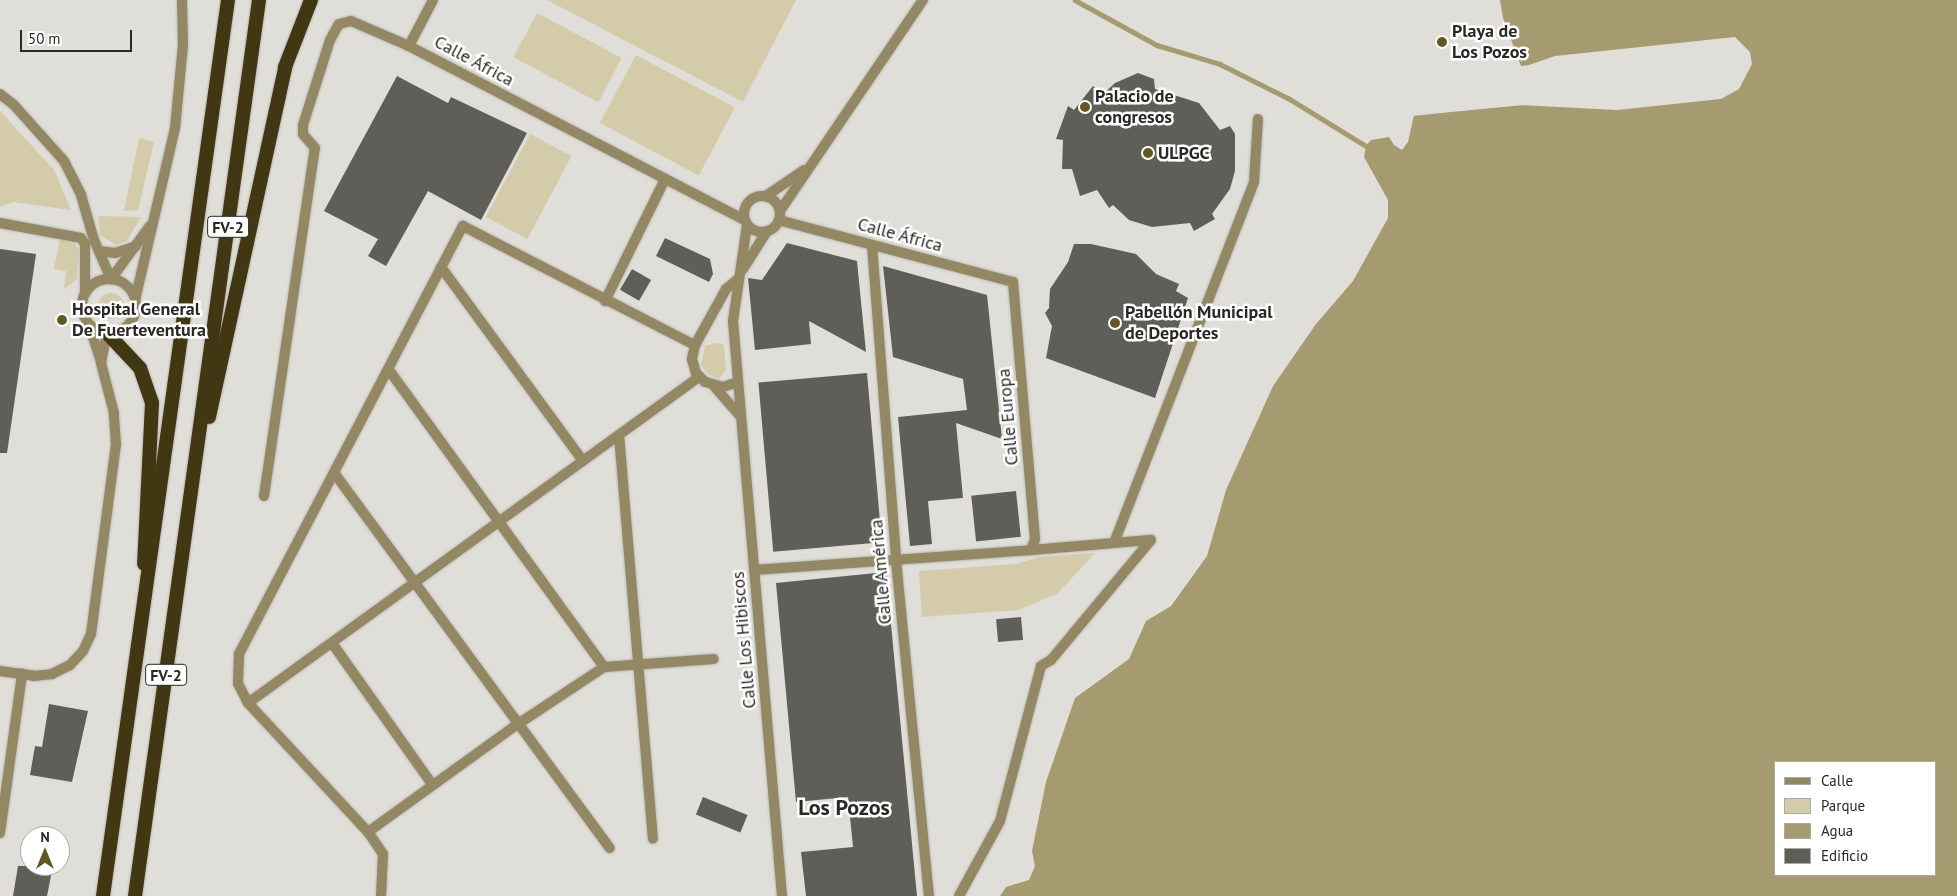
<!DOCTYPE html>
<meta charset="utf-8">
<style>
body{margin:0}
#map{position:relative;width:1957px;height:896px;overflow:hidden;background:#e0ded8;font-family:"PT Sans",sans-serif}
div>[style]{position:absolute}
.green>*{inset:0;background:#d4cbaa;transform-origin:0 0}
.round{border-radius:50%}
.water>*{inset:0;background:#a69a70}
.pier>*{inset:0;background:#e0ded8}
.stream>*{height:4.5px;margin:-2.25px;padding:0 2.25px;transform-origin:2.25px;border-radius:2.25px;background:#a69a70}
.building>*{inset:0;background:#605e58;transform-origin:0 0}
.roads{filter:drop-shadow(0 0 1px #bbbab4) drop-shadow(0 0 1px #bbbab4)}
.pedestrian>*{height:10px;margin:-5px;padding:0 5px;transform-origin:5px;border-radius:5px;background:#938863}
.minor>*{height:10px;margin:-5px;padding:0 5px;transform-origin:5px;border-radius:5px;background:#938863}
.minor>.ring{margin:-5px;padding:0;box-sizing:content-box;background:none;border:10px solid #938863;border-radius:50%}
.tertiary>*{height:10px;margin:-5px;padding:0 5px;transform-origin:5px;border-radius:5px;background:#938863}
.tertiary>.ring{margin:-5px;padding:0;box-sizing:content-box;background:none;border:10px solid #938863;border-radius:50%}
.trunk>*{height:14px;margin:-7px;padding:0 7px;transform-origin:7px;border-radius:7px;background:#413713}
.dots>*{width:14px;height:14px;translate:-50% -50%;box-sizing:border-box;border:2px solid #fff;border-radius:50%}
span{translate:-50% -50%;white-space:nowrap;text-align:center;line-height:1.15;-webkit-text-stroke:5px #fff;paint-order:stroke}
.shield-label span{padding:1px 4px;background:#fff;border:1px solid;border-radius:4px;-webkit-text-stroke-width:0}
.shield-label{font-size:16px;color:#292826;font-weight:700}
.poi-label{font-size:18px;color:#292826;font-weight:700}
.left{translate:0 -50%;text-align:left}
.street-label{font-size:18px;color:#292826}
.district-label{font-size:22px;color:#292826;font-weight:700}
.legend{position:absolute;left:1774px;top:761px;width:162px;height:115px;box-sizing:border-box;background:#fff;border:1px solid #a9a9a8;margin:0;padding:6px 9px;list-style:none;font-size:15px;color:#292826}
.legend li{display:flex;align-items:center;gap:10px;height:25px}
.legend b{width:25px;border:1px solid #a9a9a8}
.north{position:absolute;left:20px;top:826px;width:50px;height:50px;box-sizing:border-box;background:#fff;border:1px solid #a9a9a8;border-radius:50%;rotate:0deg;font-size:14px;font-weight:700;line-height:20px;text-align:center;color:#292826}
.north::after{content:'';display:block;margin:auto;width:18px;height:22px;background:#655724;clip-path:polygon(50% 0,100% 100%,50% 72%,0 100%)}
.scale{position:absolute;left:20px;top:30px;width:112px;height:22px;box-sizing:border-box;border:2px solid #292826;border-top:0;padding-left:6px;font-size:15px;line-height:18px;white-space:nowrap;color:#292826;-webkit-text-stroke:4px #fff;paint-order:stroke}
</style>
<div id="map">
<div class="green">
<div style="clip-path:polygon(547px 0,796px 0,743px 102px)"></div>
<div style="left:537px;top:13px;width:96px;height:50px;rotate:28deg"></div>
<div style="left:636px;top:55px;width:112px;height:77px;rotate:28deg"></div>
<div style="clip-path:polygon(0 111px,54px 170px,71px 210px,13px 202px,0 207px)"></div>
<div style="left:530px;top:134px;width:47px;height:94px;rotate:28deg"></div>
<div style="clip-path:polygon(139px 138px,154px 142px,138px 210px,124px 211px)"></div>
<div style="clip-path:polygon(98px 216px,141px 217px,127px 241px,116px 245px,100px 235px)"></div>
<div style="clip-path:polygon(60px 239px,73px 241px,79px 250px,77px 279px,64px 289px,66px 271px,54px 269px)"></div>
<div class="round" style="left:98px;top:293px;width:26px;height:26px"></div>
<div style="clip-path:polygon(717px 343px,724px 345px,726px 370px,719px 379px,708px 374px,701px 365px,705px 346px)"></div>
<div style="clip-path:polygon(1095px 553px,1058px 593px,1019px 610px,922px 617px,919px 571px,1016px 564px,1039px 557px)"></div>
</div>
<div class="water">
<div style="clip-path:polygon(evenodd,1500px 0,1957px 0,1957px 896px,1000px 896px,1006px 887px,1029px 880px,1035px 866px,1032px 851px,1046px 782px,1075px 698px,1129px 659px,1146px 621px,1171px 606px,1207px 556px,1226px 490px,1273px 386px,1316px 324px,1353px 281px,1388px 218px,1388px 200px,1364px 157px,1366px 146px,1371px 140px,1389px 137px,1394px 145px,1402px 150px,1408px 142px,1414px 115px,1721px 87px,1727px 85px,1739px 71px,1735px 53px,1717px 45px,1521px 66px,1503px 18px,1500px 0,1776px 762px,1936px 762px,1936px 875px,1776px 875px,1776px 762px)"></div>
</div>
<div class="pier">
<div style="clip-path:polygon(1735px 37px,1750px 52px,1752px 64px,1739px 89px,1721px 99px,1617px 110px,1520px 105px,1412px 116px,1414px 112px,1720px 84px,1731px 80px,1737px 65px,1733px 55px,1723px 48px,1520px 68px,1555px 56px)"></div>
</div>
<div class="stream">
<div style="left:1075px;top:0;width:94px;rotate:28.8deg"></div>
<div style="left:1157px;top:45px;width:66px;rotate:16.8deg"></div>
<div style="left:1220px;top:64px;width:76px;rotate:26.6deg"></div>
<div style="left:1288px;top:98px;width:92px;rotate:31.6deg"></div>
</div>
<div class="building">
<div style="clip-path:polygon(1138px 73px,1154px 79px,1155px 89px,1199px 103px,1220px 130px,1230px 126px,1235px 134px,1235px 171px,1230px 189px,1212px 214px,1215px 219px,1194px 231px,1190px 223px,1152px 227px,1129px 220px,1113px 205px,1109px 208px,1097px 190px,1080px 196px,1072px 169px,1062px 169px,1063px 140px,1056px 139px,1068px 106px,1074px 110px,1093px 86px,1102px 95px,1115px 83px)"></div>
<div style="clip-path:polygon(397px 76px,448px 103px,451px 97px,527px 133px,481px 220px,428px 191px,386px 266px,368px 256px,378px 239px,324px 211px)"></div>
<div style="clip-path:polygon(665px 238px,710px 259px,713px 274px,709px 282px,656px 256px)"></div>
<div style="clip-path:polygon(787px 243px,857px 261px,866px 352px,809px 321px,811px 344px,755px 350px,748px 278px,762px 280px)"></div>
<div style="clip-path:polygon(1074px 244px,1091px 244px,1136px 254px,1156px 274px,1179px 284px,1176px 291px,1188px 298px,1155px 398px,1046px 358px,1052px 326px,1045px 313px,1049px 308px,1050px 289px,1068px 262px)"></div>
<div style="clip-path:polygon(0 249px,36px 254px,7px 453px,0 453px)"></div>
<div style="clip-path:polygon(883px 266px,987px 295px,1002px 439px,956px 423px,963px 498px,928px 501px,932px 544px,910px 546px,898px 417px,967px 410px,963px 379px,893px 357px)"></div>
<div style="left:632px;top:269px;width:22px;height:24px;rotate:30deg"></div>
<div style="left:867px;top:373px;width:170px;height:109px;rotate:85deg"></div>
<div style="left:1016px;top:491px;width:46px;height:45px;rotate:84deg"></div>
<div style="clip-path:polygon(886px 572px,917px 896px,806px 896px,801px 852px,853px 847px,848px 797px,796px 802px,776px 583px)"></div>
<div style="left:1021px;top:617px;width:23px;height:25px;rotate:85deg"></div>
<div style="clip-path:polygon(49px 704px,88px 711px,72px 782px,30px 775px,35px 746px,42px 747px)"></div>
<div style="left:703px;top:797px;width:48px;height:19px;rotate:22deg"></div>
<div style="clip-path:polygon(18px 866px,53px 866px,47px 896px,13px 896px)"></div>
</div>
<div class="roads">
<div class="pedestrian">
<div style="left:1114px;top:543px;width:387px;rotate:-68.8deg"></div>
<div style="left:1254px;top:182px;width:63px;rotate:-86.4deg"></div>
<div style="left:1031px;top:550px;width:120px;rotate:-4.8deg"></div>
<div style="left:959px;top:896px;width:85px;rotate:-61.3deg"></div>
<div style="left:1000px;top:821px;width:160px;rotate:-75.2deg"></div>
<div style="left:1041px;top:666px;width:12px;rotate:-31deg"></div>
<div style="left:1051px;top:660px;width:156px;rotate:-50.2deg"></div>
</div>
<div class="minor">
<div style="left:409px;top:46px;width:52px;rotate:-62.4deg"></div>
<div style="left:0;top:94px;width:18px;rotate:38deg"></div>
<div style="left:14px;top:105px;width:75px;rotate:48.2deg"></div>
<div style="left:64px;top:161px;width:38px;rotate:63deg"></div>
<div style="left:81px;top:195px;width:47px;rotate:73.9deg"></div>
<div style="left:94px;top:240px;width:43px;rotate:66.4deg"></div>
<div class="ring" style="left:744px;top:196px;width:26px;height:26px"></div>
<div style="left:766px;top:196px;width:46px;rotate:-34.4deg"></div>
<div style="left:780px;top:211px;width:255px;rotate:-55.9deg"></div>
<div style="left:0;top:223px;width:82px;rotate:10.5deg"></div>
<div style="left:81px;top:238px;width:7px;rotate:56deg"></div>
<div style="left:85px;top:244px;width:49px;rotate:90deg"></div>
<div style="left:747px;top:225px;width:97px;rotate:98.3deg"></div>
<div style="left:733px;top:321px;width:577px;rotate:85.13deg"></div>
<div style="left:872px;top:245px;width:316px;rotate:85.6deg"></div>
<div style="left:896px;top:560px;width:338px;rotate:84.4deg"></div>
<div style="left:441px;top:267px;width:240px;rotate:53.8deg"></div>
<div style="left:743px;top:269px;width:45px;rotate:-57.7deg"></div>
<div style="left:605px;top:301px;width:136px;rotate:-63.8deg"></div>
<div style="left:89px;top:325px;width:40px;rotate:72deg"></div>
<div style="left:101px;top:363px;width:31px;rotate:-79deg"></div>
<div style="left:389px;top:370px;width:367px;rotate:54.1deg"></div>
<div style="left:738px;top:382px;width:16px;rotate:162deg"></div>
<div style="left:723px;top:387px;width:19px;rotate:-164deg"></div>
<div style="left:705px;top:382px;width:13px;rotate:-135deg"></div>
<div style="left:696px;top:373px;width:15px;rotate:-106deg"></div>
<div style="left:692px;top:359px;width:14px;rotate:-78deg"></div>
<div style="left:695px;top:345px;width:64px;rotate:-61deg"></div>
<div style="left:726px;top:289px;width:16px;rotate:-40deg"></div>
<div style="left:714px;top:386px;width:38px;rotate:49deg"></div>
<div style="left:619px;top:435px;width:405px;rotate:85.2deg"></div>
<div style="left:335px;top:474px;width:464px;rotate:53.7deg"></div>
<div style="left:264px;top:496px;width:352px;rotate:-81.7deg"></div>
<div style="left:315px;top:148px;width:18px;rotate:-131deg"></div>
<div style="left:303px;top:134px;width:9px;rotate:-90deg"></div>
<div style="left:303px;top:125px;width:89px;rotate:-72.4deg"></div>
<div style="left:330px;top:40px;width:18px;rotate:-61deg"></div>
<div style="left:339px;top:24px;width:12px;rotate:-14deg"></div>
<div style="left:351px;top:21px;width:63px;rotate:23.3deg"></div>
<div style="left:409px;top:46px;width:378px;rotate:27.4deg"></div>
<div style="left:754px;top:570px;width:278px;rotate:-4.1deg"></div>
<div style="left:1031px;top:550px;width:12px;rotate:-70deg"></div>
<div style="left:1035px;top:539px;width:258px;rotate:-94.9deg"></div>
<div style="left:1013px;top:282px;width:242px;rotate:-165.2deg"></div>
<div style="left:332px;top:643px;width:173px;rotate:54.7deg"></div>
<div style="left:0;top:671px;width:34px;rotate:8deg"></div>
<div style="left:34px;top:676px;width:18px;rotate:-6deg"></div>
<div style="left:52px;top:674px;width:20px;rotate:-27deg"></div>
<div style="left:70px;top:665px;width:19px;rotate:-47deg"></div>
<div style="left:83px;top:651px;width:19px;rotate:-65deg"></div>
<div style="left:91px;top:634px;width:191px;rotate:-82.5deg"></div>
<div style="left:116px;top:445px;width:32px;rotate:-94deg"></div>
<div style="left:114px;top:413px;width:52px;rotate:-104.6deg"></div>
<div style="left:248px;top:703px;width:556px;rotate:-35.86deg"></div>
<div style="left:368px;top:832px;width:185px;rotate:-35.8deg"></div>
<div style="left:518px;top:724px;width:103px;rotate:-33.5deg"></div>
<div style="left:604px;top:667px;width:110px;rotate:-4.2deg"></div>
<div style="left:0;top:833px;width:161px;rotate:-82.1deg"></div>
<div style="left:381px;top:896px;width:42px;rotate:-87.3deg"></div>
<div style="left:383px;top:854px;width:27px;rotate:-124deg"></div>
<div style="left:368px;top:832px;width:176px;rotate:-132.9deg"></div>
<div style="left:248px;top:703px;width:22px;rotate:-117deg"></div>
<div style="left:238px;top:683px;width:29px;rotate:-88deg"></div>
<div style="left:239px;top:654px;width:483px;rotate:-62.4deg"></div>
<div style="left:463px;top:226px;width:261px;rotate:27.2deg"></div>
</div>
<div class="tertiary">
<div style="left:99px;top:251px;width:16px;rotate:7deg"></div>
<div style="left:115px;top:253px;width:22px;rotate:-18deg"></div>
<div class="ring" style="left:82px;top:279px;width:44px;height:44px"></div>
<div style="left:111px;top:279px;width:66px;rotate:-53.7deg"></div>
<div style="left:135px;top:300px;width:177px;rotate:-76.9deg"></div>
<div style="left:175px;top:128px;width:83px;rotate:-84.5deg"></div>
<div style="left:183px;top:45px;width:45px;rotate:-91.3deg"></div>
</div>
<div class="trunk">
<div style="left:107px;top:333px;width:48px;rotate:46.7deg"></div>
<div style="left:140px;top:368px;width:37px;rotate:71deg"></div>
<div style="left:152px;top:403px;width:161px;rotate:92.8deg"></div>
<div style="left:209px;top:417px;width:358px;rotate:-77.7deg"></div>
<div style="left:285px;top:67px;width:72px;rotate:-68.8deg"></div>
<div style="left:103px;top:896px;width:905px;rotate:-82.06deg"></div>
<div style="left:135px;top:896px;width:905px;rotate:-82.12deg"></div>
</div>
</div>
<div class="dots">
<div style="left:1442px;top:42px;background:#655724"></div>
<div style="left:1085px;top:107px;background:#655724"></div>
<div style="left:1148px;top:153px;background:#655724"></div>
<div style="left:62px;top:320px;background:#655724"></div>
<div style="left:1115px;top:323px;background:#655724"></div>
</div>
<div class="shield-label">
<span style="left:228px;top:227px">FV-2</span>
<span style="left:166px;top:675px">FV-2</span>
</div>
<div class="poi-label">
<span class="left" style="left:1452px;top:42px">Playa de<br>Los Pozos</span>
<span class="left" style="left:1095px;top:107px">Palacio de<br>congresos</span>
<span class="left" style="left:1158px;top:153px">ULPGC</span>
<span class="left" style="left:72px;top:320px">Hospital General<br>De Fuerteventura</span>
<span class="left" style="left:1125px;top:323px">Pabellón Municipal<br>de Deportes</span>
</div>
<div class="street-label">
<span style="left:474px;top:61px;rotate:28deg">Calle África</span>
<span style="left:900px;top:235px;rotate:15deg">Calle África</span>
<span style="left:1008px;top:417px;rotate:-95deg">Calle Europa</span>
<span style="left:881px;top:572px;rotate:-95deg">Calle América</span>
<span style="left:744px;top:640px;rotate:-95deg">Calle Los Hibiscos</span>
</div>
<div class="district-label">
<span style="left:844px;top:808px">Los Pozos</span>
</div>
<ul class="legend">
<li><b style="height:6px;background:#938863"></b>Calle</li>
<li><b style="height:14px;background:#d4cbaa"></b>Parque</li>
<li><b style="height:14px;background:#a69a70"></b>Agua</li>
<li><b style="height:14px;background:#605e58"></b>Edificio</li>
</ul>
<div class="north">N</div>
<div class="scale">50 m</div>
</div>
